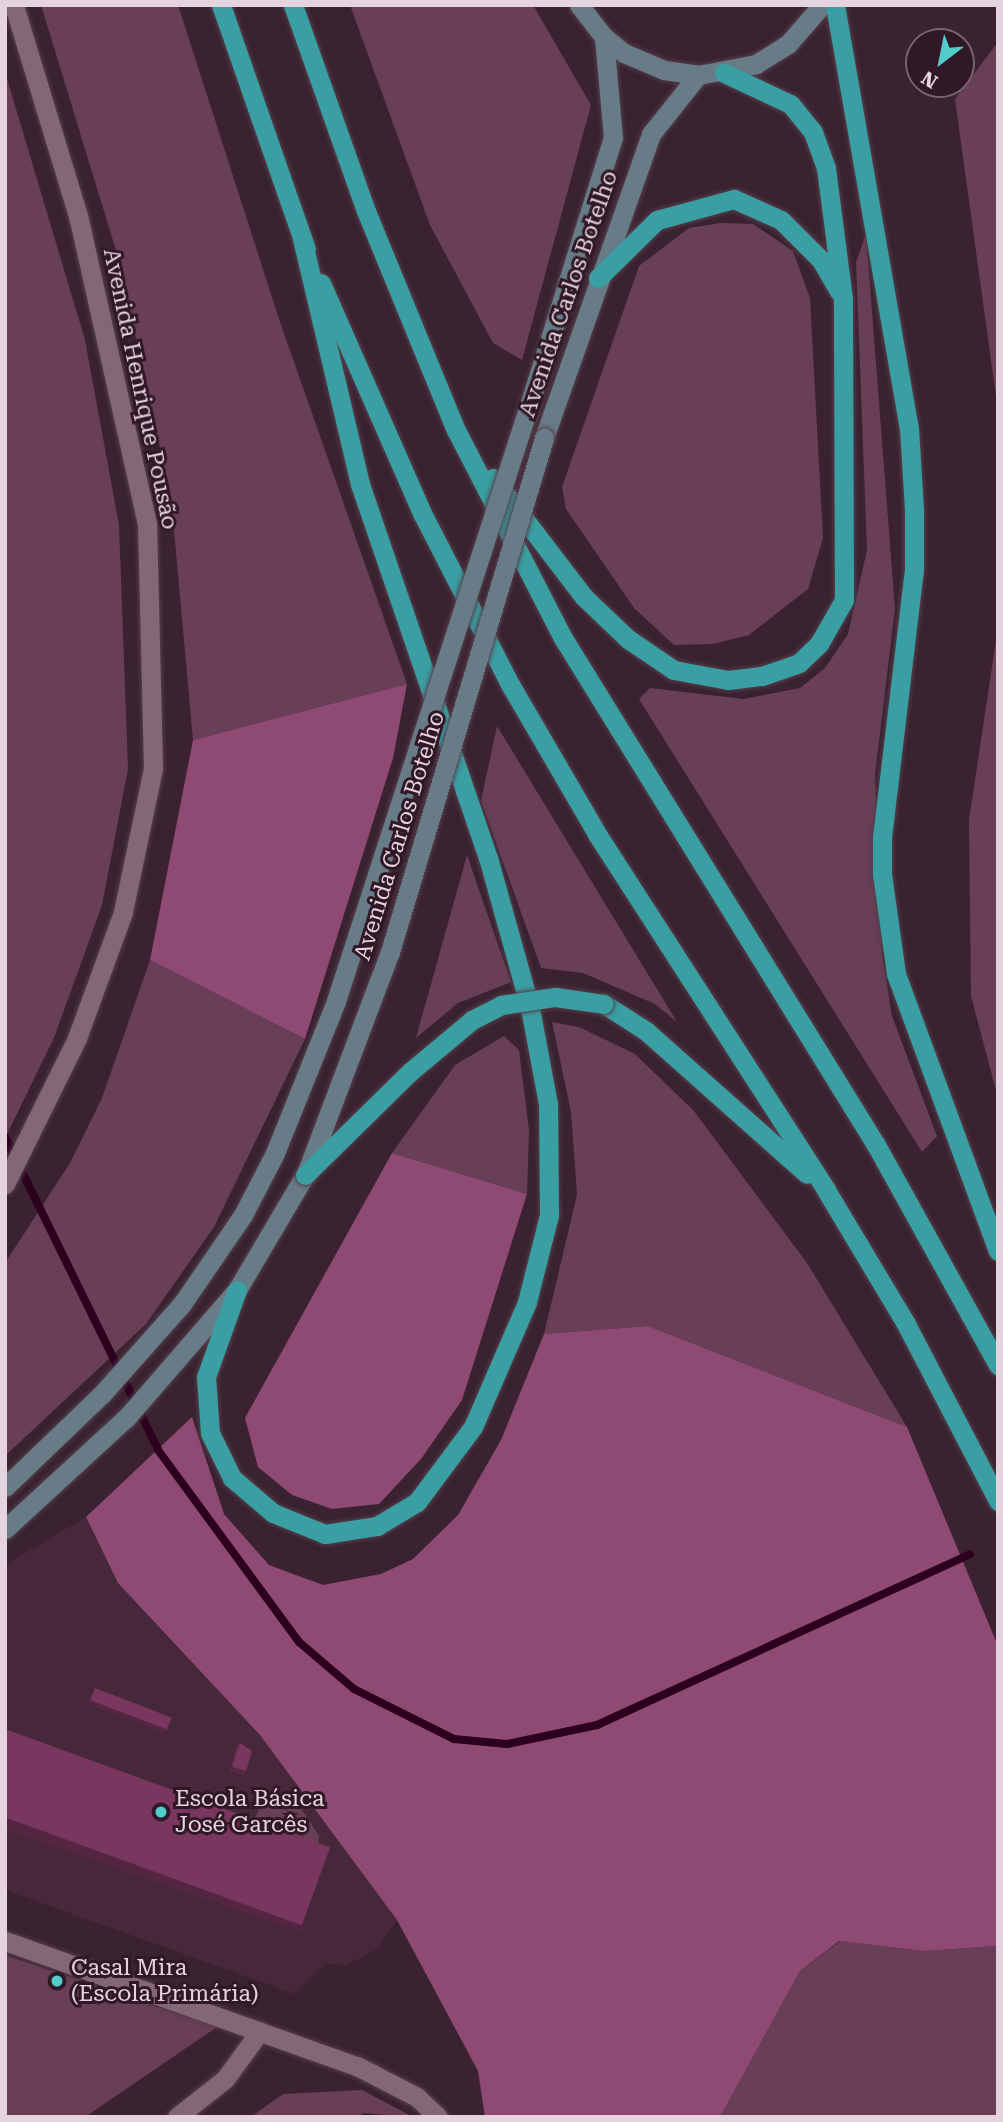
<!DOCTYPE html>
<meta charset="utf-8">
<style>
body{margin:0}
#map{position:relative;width:1003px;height:2122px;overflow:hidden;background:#3a2230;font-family:"Roboto Serif",serif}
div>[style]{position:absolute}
.built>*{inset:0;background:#47283a}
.green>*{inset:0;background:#693f57}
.forest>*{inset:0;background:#8f4a73}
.stream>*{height:8px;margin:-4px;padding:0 4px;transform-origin:4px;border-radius:4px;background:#2d001e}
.roads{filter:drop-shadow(0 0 2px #543f4b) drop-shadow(0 0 2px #543f4b)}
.minor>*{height:19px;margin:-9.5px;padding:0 9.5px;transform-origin:9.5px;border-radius:9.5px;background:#846777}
.tertiary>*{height:19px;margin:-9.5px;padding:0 9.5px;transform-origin:9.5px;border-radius:9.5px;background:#846777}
.secondary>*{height:19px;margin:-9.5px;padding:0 9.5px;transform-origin:9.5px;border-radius:9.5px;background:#687c87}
.trunk>*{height:19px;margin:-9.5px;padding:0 9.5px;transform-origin:9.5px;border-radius:9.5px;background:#3a9fa2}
.bridges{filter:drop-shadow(0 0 2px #543f4b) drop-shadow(0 0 2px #543f4b)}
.secondary-bridge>*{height:19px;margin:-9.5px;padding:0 9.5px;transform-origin:9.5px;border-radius:9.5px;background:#687c87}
.trunk-bridge>*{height:19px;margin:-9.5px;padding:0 9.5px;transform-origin:9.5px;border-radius:9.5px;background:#3a9fa2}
.wall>*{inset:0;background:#682e52}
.shaded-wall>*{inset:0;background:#552642;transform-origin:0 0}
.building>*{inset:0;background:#79365f;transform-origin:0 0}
.dots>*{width:19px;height:19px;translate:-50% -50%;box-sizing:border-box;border:4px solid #301826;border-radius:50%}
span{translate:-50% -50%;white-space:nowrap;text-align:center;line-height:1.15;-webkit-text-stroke:6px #301826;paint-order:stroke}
.street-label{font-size:23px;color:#e5d4dd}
.poi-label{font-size:23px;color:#e5d4dd}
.left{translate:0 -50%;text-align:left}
.frame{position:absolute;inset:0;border:7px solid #e5d4dd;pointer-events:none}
.north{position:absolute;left:905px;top:28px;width:70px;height:70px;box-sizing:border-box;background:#301826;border:2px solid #78636f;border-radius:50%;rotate:212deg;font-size:19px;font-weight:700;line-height:28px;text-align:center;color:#e5d4dd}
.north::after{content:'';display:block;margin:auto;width:24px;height:32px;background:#52cdcc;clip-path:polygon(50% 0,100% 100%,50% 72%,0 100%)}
</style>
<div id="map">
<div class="built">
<div style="clip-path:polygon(86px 1517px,118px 1583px,260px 1735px,397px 1920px,377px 1949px,347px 1965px,325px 1964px,295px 1994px,5px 1890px,5px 1565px)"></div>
</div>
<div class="green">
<div style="clip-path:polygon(41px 5px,178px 5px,280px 322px,407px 684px,193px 740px,171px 497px,118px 257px)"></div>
<div style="clip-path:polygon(350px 5px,533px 5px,591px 105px,522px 360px,493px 343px,430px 225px)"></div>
<div style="clip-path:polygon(998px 42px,998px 411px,955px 99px)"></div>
<div style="clip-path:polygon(5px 72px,85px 340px,119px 525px,128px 769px,102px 905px,54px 1038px,5px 1138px)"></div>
<div style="clip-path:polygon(721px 223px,753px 224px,793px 251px,810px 298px,823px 538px,808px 589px,749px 635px,713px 644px,674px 645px,634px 608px,566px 509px,562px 487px,639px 266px,689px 228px)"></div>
<div style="clip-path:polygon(866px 234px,895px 609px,875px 775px,882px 953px,892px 1016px,937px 1136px,922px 1152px,639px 699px,650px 688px,744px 699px,800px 688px,825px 668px,848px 634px,867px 550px,856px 262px)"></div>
<div style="clip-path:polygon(998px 627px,998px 1098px,971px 996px,969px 820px)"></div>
<div style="clip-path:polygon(497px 726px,677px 1022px,655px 1004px,583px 973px,541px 968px,481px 801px)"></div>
<div style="clip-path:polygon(467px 855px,511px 982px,458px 1003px,416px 1038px)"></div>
<div style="clip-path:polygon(150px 960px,305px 1039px,214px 1227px,146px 1324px,5px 1456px,5px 1263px,70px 1163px,102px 1098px)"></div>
<div style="clip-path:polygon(552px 1022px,579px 1027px,635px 1054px,694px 1111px,807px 1263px,907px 1427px,648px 1326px,544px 1334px,577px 1195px,571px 1112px)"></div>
<div style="clip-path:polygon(504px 1036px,519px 1050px,529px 1130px,527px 1194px,392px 1153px,455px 1065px)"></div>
<div style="clip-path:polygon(268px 1794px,295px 1799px,319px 1836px,318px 1849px,250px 1826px)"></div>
<div style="clip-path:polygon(840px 1941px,924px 1951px,998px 1946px,998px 2117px,720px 2117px,800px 1971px)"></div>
<div style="clip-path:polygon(5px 1955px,217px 2027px,85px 2117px,5px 2117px)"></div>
<div style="clip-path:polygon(362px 2090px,413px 2117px,363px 2113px,358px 2117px,251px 2117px,283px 2094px)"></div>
</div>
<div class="forest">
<div style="clip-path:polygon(407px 684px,393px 758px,305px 1039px,150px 960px,193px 740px)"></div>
<div style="clip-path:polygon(392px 1153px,527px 1194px,462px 1400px,421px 1459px,379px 1504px,332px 1509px,292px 1495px,258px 1467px,245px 1418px)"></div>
<div style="clip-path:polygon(648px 1326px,907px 1427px,998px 1646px,998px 1946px,924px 1951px,839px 1941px,800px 1971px,720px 2117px,485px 2117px,478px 2071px,397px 1920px,260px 1735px,118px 1583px,86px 1517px,192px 1417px,224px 1514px,269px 1565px,323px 1585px,381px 1574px,413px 1559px,458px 1515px,501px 1440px,544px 1334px)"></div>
</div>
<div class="stream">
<div style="left:5px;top:1137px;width:348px;rotate:63.9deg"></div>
<div style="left:158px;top:1450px;width:238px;rotate:53.7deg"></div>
<div style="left:299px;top:1642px;width:72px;rotate:40.5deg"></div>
<div style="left:354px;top:1689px;width:112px;rotate:26.6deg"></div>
<div style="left:454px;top:1739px;width:53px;rotate:5.4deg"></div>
<div style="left:507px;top:1744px;width:92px;rotate:-11.9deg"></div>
<div style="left:597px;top:1725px;width:410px;rotate:-24.6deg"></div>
</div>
<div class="roads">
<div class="minor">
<div style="left:5px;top:1941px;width:374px;rotate:19.6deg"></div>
<div style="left:357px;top:2066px;width:68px;rotate:27.3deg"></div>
<div style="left:417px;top:2097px;width:29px;rotate:44deg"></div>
<div style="left:177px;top:2117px;width:61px;rotate:-38.4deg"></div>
<div style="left:225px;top:2079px;width:59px;rotate:-53.9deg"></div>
</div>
<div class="tertiary">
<div style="left:5px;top:1184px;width:163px;rotate:-63.7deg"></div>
<div style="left:77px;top:1038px;width:134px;rotate:-69.9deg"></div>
<div style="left:123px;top:912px;width:147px;rotate:-78.2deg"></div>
<div style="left:153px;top:768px;width:244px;rotate:-91.4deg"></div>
<div style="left:147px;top:524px;width:316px;rotate:-102.6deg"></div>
<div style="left:78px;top:216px;width:220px;rotate:-106.9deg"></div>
</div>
<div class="secondary">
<div style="left:579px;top:5px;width:41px;rotate:52deg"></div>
<div style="left:604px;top:37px;width:26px;rotate:39deg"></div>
<div style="left:624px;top:53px;width:43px;rotate:23deg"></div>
<div style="left:664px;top:70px;width:34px;rotate:8deg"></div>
<div style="left:698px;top:75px;width:59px;rotate:-10.7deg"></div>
<div style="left:756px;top:64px;width:38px;rotate:-32deg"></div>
<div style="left:788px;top:44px;width:52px;rotate:-48.9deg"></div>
<div style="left:526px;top:415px;width:290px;rotate:-72.6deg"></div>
<div style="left:613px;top:138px;width:101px;rotate:-95.1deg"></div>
<div style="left:544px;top:438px;width:322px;rotate:-70.6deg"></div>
<div style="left:651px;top:134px;width:75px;rotate:-51.5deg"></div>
<div style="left:5px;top:1529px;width:166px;rotate:-42.6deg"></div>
<div style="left:127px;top:1417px;width:168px;rotate:-49.1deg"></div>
<div style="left:237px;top:1290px;width:134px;rotate:-59.4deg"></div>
</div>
<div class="trunk">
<div style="left:221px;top:5px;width:258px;rotate:70.8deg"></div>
<div style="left:293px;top:5px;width:219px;rotate:70.5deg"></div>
<div style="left:366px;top:211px;width:237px;rotate:67.7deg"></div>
<div style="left:456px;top:430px;width:234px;rotate:62.8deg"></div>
<div style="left:563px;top:638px;width:596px;rotate:58.31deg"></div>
<div style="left:876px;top:1145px;width:252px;rotate:61deg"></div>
<div style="left:835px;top:5px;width:429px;rotate:80.1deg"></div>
<div style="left:909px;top:428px;width:82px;rotate:86.5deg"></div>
<div style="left:914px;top:510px;width:59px;rotate:90deg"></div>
<div style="left:914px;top:569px;width:271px;rotate:96.8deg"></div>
<div style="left:882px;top:838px;width:36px;rotate:90deg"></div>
<div style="left:882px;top:874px;width:101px;rotate:82deg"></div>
<div style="left:896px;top:974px;width:295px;rotate:69.8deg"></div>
<div style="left:598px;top:278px;width:83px;rotate:-44.5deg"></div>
<div style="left:657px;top:220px;width:80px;rotate:-15.3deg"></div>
<div style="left:734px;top:199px;width:51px;rotate:24.1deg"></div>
<div style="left:781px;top:220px;width:57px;rotate:45deg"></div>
<div style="left:821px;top:260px;width:36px;rotate:60deg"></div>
<div style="left:321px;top:283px;width:253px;rotate:66.3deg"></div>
<div style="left:423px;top:515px;width:192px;rotate:62.8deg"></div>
<div style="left:511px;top:686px;width:171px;rotate:59.8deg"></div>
<div style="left:597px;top:834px;width:423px;rotate:57.2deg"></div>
<div style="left:826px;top:1190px;width:154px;rotate:59.1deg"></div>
<div style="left:905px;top:1322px;width:202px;rotate:62.5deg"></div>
<div style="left:493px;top:478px;width:150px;rotate:52.6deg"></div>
<div style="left:584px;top:597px;width:61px;rotate:43.7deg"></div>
<div style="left:628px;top:639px;width:55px;rotate:34deg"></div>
<div style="left:674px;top:670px;width:55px;rotate:10.5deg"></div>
<div style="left:728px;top:680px;width:34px;rotate:-7deg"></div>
<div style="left:762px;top:676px;width:39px;rotate:-19deg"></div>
<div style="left:799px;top:663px;width:28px;rotate:-44deg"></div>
<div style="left:819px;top:644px;width:51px;rotate:-60.4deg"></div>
<div style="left:844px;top:600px;width:301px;rotate:-90.2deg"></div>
<div style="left:843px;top:299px;width:132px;rotate:-97.4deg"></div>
<div style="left:826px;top:168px;width:38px;rotate:-110deg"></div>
<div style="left:813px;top:132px;width:36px;rotate:-129deg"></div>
<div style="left:790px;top:104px;width:73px;rotate:-154.8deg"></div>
<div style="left:604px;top:1004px;width:50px;rotate:32.7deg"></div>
<div style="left:646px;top:1031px;width:215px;rotate:41.6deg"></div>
<div style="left:237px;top:1290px;width:92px;rotate:109.6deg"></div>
<div style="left:206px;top:1377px;width:56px;rotate:85.9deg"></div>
<div style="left:210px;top:1433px;width:50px;rotate:63.9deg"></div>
<div style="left:232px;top:1478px;width:54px;rotate:40.5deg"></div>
<div style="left:273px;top:1513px;width:56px;rotate:22deg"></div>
<div style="left:325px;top:1534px;width:53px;rotate:-8.7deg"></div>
<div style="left:377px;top:1526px;width:47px;rotate:-31deg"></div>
<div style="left:417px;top:1502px;width:94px;rotate:-53.3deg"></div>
<div style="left:473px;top:1427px;width:136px;rotate:-66.6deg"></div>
<div style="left:527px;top:1302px;width:90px;rotate:-75.8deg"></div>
<div style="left:549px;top:1215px;width:111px;rotate:-90.5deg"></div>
<div style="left:548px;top:1104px;width:98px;rotate:-100.6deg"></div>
<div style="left:530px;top:1008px;width:156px;rotate:-105.6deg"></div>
<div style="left:488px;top:858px;width:395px;rotate:-108.9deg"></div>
<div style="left:360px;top:484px;width:252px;rotate:-103.3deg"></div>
</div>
</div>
<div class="bridges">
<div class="secondary-bridge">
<div style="left:306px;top:1174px;width:237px;rotate:-69.3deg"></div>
<div style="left:390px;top:952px;width:537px;rotate:-73.32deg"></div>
<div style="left:5px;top:1487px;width:134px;rotate:-43.8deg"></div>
<div style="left:102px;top:1394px;width:120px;rotate:-48.4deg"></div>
<div style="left:182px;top:1304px;width:108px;rotate:-55.6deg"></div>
<div style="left:243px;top:1215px;width:70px;rotate:-62.7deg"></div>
<div style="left:275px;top:1153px;width:164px;rotate:-68.1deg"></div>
<div style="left:336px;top:1001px;width:616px;rotate:-72.04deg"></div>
</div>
<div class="trunk-bridge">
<div style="left:305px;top:1175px;width:148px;rotate:-44.5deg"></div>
<div style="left:411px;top:1071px;width:80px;rotate:-39.9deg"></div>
<div style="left:472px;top:1020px;width:33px;rotate:-27deg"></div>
<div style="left:501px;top:1005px;width:55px;rotate:-8.4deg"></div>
<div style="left:555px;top:997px;width:49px;rotate:8.1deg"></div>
</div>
</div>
<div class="wall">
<div style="clip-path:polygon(240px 1743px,244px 1775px,230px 1771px,237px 1747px)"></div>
</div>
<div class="shaded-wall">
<div style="clip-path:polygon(90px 1700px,167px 1730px,165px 1733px,88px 1704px)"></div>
<div style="clip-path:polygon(233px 1767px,246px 1771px,244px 1775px,230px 1771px)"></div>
<div style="left:5px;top:1812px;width:318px;height:17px;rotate:19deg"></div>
</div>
<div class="building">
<div style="left:95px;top:1688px;width:82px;height:13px;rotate:21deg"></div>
<div style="left:5px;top:1729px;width:346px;height:83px;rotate:20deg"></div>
<div style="clip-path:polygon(240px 1743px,252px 1751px,246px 1771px,233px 1767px)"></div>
</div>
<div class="dots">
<div style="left:161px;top:1812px;background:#52cdcc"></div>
<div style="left:57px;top:1981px;background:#52cdcc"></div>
</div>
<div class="street-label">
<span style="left:569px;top:294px;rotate:-71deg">Avenida Carlos Botelho</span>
<span style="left:140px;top:389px;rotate:78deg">Avenida Henrique Pousão</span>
<span style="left:400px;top:836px;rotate:-73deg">Avenida Carlos Botelho</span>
</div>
<div class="poi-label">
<span class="left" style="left:175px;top:1812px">Escola Básica<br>José Garcês</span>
<span class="left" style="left:71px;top:1981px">Casal Mira<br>(Escola Primária)</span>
</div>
<div class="frame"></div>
<div class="north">N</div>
</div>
